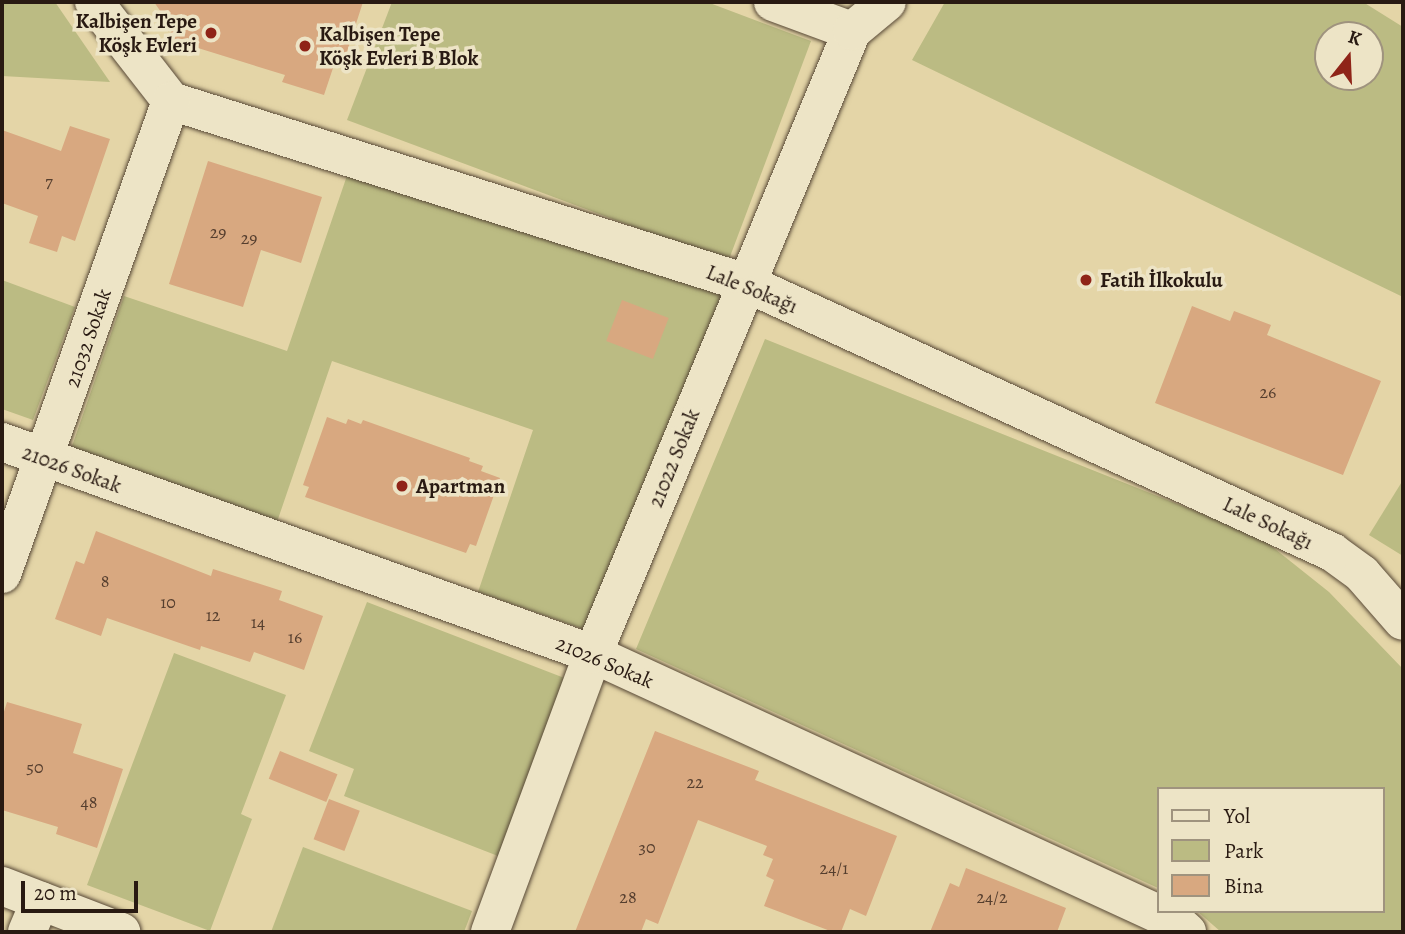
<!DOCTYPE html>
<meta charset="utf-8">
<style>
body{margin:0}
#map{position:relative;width:1405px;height:934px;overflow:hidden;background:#e4d5a7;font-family:Alegreya,serif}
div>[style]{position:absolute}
.green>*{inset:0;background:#bbbb83}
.building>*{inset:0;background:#d8a880;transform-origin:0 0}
.roads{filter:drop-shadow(0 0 2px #584937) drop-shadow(0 0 2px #584937)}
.minor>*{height:38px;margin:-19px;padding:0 19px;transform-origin:19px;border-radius:19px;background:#ede4c6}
.dots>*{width:19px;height:19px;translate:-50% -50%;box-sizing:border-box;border:4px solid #ede4c6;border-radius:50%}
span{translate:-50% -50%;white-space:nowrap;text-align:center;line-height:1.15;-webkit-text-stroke:7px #ede4c6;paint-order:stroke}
.number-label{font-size:18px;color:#553e2e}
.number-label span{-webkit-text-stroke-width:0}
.poi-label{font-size:21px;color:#291a12;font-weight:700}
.right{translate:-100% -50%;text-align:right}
.left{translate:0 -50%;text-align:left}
.street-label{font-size:21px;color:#291a12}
.frame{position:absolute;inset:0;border:4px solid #291a12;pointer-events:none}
.legend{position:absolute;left:1157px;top:787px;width:228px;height:126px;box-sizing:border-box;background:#ede4c6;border:2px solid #9f937e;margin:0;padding:9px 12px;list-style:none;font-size:21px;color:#291a12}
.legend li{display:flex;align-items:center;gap:14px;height:35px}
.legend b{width:35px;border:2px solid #9f937e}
.north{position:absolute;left:1314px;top:21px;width:70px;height:70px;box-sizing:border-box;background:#ede4c6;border:2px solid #9f937e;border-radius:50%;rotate:18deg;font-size:19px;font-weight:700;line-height:28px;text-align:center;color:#291a12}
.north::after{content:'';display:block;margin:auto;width:24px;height:32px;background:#8f2418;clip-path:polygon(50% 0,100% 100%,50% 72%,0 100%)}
.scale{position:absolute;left:21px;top:881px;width:117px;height:32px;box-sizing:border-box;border:4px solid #291a12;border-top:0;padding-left:9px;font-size:21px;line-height:24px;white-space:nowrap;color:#291a12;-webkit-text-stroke:5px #ede4c6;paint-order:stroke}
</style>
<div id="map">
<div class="green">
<div style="clip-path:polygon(2px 2px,55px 2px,110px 82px,2px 76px)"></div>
<div style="clip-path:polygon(392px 2px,707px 2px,811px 41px,728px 262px,347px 120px)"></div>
<div style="clip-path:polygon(evenodd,945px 2px,1363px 2px,1403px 27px,1403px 297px,912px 60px,945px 2px,1328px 35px,1370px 35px,1370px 77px,1328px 77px,1328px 35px)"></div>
<div style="clip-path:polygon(352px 161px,726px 289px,589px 631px,478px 592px,533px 430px,332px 361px,277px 522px,70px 452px,124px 296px,287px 351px)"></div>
<div style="clip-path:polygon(2px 280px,75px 307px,33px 420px,2px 409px)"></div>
<div style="clip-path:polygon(765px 339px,1260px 537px,1329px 592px,1403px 669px,1403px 932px,1221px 932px,1197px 911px,1382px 911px,1382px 789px,1158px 789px,1158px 888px,636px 649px)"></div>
<div style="clip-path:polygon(1403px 480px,1403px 556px,1369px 535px)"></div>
<div style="clip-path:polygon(367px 602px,567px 679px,498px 856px,344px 796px,354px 769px,309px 751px)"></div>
<div style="clip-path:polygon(174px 653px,286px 695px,241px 814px,252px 819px,210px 931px,87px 885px)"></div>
<div style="clip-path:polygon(303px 847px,472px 911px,464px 932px,271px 932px)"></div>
</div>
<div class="building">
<div style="clip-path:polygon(154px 2px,363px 2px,345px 58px,337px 56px,324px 95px,282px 82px,285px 75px,169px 39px,172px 28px)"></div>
<div style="clip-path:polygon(70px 126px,110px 139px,75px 241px,62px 236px,57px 252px,29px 243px,38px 216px,2px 203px,2px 130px,61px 151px)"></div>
<div style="clip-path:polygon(208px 161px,322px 197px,301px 263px,261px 250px,243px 307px,169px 284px)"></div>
<div style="left:622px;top:300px;width:50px;height:44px;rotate:21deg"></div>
<div style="clip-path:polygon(1192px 306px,1230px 321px,1234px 311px,1271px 325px,1267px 335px,1381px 381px,1343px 475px,1155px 403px)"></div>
<div style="clip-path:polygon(327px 417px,346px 424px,348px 419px,361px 424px,363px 420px,470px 458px,469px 461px,483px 466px,481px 471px,500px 478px,476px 546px,470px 544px,466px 553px,305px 497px,309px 487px,303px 485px)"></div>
<div style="clip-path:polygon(96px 531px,211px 576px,213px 569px,282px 591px,279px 600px,323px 616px,304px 670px,254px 652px,250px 662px,201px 646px,200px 650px,107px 618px,101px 636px,55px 619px,76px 561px,84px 564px)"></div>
<div style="clip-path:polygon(7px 702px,82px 724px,73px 753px,123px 769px,97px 848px,56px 834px,58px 827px,2px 810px,2px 718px)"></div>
<div style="clip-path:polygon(655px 731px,759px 771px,755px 780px,897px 836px,866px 916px,850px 909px,841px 932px,833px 932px,764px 906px,774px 880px,766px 876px,773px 859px,763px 855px,767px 846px,698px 820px,658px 924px,646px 919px,641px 932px,575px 932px)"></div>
<div style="left:280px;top:751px;width:62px;height:30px;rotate:22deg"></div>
<div style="left:329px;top:799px;width:33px;height:43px;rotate:21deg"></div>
<div style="clip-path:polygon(966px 868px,1066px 908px,1057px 932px,930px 932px,950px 883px,959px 887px)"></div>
</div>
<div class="roads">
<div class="minor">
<div style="left:94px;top:2px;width:125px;rotate:52.1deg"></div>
<div style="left:171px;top:101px;width:603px;rotate:17.56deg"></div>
<div style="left:746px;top:283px;width:645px;rotate:24.66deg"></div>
<div style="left:1332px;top:552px;width:37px;rotate:36deg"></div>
<div style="left:1362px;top:574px;width:62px;rotate:48.9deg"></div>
<div style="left:773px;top:2px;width:84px;rotate:20.2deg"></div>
<div style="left:2px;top:442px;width:628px;rotate:19.73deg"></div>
<div style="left:593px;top:654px;width:642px;rotate:24.69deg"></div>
<div style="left:1176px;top:922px;width:15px;rotate:42deg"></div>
<div style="left:2px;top:574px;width:502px;rotate:-70.34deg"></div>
<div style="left:2px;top:886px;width:128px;rotate:21.1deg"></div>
<div style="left:27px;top:932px;width:34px;rotate:-67deg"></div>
<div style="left:490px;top:932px;width:296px;rotate:-69.7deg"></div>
<div style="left:593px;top:654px;width:675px;rotate:-67.43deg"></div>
<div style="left:852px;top:31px;width:45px;rotate:-39.6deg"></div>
</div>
</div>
<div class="dots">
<div style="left:211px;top:33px;background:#8f2418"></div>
<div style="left:305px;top:46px;background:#8f2418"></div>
<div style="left:1086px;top:280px;background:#8f2418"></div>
<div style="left:402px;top:486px;background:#8f2418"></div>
</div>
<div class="number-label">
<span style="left:49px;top:181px">7</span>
<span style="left:218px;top:232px">29</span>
<span style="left:249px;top:238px">29</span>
<span style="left:1268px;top:392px">26</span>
<span style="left:105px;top:581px">8</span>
<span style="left:168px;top:602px">10</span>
<span style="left:213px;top:615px">12</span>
<span style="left:258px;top:622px">14</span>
<span style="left:295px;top:637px">16</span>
<span style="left:35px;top:767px">50</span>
<span style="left:695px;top:782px">22</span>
<span style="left:89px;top:802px">48</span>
<span style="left:647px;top:847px">30</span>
<span style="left:834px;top:868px">24/1</span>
<span style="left:628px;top:897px">28</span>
<span style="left:992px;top:897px">24/2</span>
</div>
<div class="poi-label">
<span class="right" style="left:197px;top:33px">Kalbişen Tepe<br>Köşk Evleri</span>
<span class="left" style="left:319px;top:46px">Kalbişen Tepe<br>Köşk Evleri B Blok</span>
<span class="left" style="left:1100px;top:280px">Fatih İlkokulu</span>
<span class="left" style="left:416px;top:486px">Apartman</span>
</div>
<div class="street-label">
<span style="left:752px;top:289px;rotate:22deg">Lale Sokağı</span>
<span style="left:88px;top:338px;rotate:-71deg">21032 Sokak</span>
<span style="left:674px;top:458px;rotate:-68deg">21022 Sokak</span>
<span style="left:72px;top:469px;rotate:20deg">21026 Sokak</span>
<span style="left:1268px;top:523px;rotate:25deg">Lale Sokağı</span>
<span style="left:605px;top:662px;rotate:23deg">21026 Sokak</span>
</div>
<div class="frame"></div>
<ul class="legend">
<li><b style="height:9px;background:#ede4c6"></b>Yol</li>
<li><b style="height:19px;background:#bbbb83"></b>Park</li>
<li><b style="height:19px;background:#d8a880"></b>Bina</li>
</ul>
<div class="north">K</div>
<div class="scale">20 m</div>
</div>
